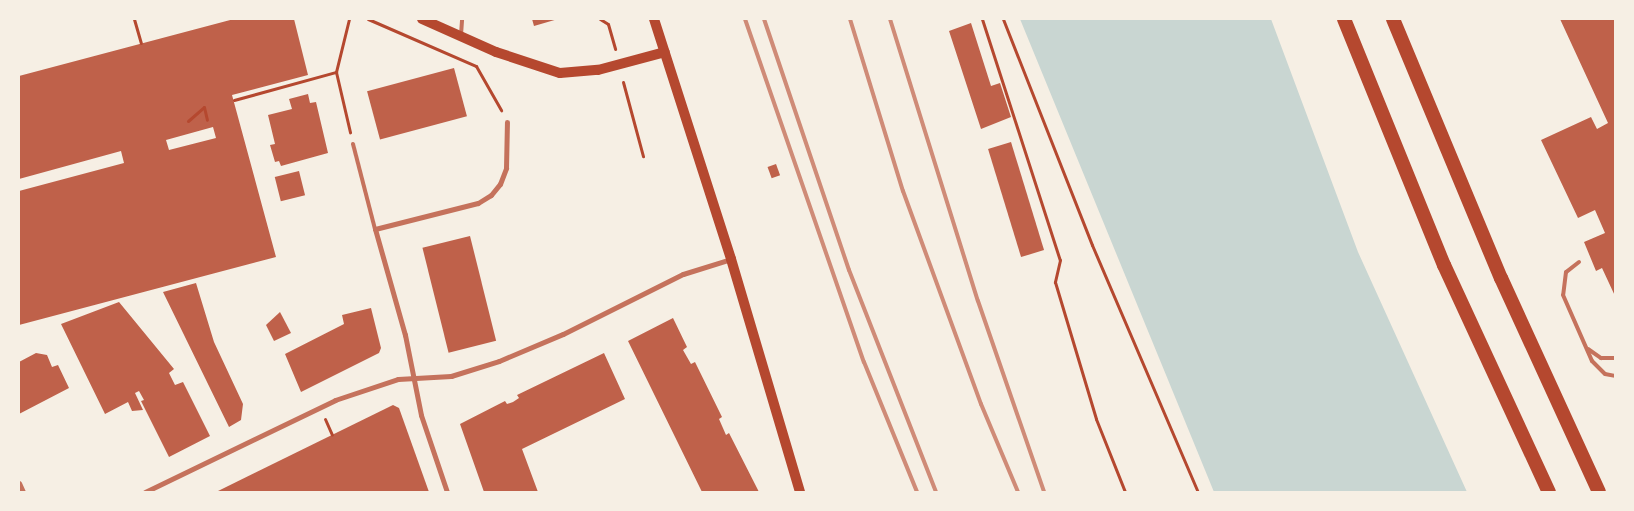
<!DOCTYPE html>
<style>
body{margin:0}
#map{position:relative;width:1634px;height:511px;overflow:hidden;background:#f6efe4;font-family:"Exo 2",sans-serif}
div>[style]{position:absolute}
.water>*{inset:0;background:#c9d6d2}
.building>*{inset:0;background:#bf614a;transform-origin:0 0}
.path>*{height:3px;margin:-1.5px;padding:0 1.5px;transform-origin:1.5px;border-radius:1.5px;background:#b5482f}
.service>*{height:4px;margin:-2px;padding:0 2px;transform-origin:2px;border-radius:2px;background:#c5725c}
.minor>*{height:5px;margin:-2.5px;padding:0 2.5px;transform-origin:2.5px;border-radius:2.5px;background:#c5725c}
.secondary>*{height:10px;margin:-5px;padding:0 5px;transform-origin:5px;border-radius:5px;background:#b5482f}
.trunk>*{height:14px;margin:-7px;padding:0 7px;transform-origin:7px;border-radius:7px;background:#b5482f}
.rail>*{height:4px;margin:-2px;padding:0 2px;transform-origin:2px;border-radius:2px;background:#cf8b77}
span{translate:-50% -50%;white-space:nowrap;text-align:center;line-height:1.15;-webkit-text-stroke:5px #f6efe4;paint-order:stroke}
.frame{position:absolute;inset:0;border:20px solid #f6efe4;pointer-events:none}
</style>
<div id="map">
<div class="water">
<div style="clip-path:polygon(1020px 19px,1271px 19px,1358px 252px,1467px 492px,1214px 492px)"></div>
</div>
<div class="building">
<div style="clip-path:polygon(evenodd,234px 19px,294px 19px,308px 75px,232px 95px,276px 257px,19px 325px,19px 191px,124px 163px,121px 151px,19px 179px,19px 76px,234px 19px,213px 127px,216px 138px,169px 150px,166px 140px,213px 127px)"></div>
<div style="clip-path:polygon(532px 19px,558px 19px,534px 26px)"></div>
<div style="clip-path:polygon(1560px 19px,1615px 19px,1615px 296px,1602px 268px,1596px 271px,1584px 242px,1605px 233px,1595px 210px,1578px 218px,1541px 140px,1591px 117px,1597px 129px,1608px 123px)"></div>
<div style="clip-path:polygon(971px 23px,991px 86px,1000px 83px,1011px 117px,981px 129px,949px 31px)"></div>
<div style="left:454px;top:68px;width:50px;height:90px;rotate:75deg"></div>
<div style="clip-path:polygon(308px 94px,310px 103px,316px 102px,328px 153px,281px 166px,279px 161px,275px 162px,270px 145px,275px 144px,268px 115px,292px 109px,289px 99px)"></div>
<div style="left:1011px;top:142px;width:113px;height:24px;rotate:73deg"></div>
<div style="left:776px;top:164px;width:12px;height:9px;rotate:70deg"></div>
<div style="left:299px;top:171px;width:25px;height:25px;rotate:76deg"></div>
<div style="left:470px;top:236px;width:108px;height:49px;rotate:76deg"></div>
<div style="clip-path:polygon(196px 283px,214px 342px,243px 404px,241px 420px,229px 427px,163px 292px)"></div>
<div style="clip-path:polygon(119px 302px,174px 369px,169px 373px,175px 385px,183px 382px,210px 436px,169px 457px,141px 401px,144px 400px,139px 391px,135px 393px,143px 410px,132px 411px,128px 402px,105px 414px,61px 324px)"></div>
<div style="clip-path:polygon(371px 308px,381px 348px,379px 353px,301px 392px,285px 354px,344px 324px,342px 315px)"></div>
<div style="clip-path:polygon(280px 312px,291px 333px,274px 341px,266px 325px)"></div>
<div style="clip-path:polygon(673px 318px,687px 347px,683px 350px,691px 364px,695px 362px,722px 417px,719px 419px,726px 435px,729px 433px,759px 492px,702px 492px,628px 341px)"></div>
<div style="clip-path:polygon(36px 353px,47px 355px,52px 367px,58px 365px,69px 388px,19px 414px,19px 362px)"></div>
<div style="clip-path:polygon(604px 353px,625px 399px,522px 449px,538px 492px,484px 492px,460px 424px,505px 401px,507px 404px,513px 402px,519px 398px,517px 395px)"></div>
<div style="clip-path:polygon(393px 405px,399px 408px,429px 492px,216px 492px)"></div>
</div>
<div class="path">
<div style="left:134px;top:19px;width:25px;rotate:74deg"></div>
<div style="left:349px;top:19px;width:55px;rotate:103.8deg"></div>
<div style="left:336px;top:72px;width:62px;rotate:76.9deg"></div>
<div style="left:368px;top:19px;width:118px;rotate:23.5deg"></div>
<div style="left:476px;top:66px;width:51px;rotate:60.4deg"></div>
<div style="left:600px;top:19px;width:9px;rotate:32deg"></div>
<div style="left:608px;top:24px;width:26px;rotate:74deg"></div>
<div style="left:982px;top:19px;width:253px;rotate:72.1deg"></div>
<div style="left:1060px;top:260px;width:23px;rotate:103deg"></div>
<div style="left:1055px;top:282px;width:143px;rotate:73.3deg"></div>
<div style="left:1096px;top:419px;width:79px;rotate:68.3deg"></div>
<div style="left:1003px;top:19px;width:243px;rotate:68.5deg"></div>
<div style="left:1092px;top:245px;width:269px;rotate:66.8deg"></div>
<div style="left:623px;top:82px;width:77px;rotate:74.9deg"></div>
<div style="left:234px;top:100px;width:106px;rotate:-15.4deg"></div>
<div style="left:188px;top:121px;width:21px;rotate:-41deg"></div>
<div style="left:204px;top:107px;width:13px;rotate:77deg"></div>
<div style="left:325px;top:419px;width:17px;rotate:66deg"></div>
</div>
<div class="service">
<div style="left:461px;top:35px;width:16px;rotate:-86deg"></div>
<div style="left:353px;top:144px;width:88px;rotate:75.5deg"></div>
<div style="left:1579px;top:262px;width:16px;rotate:142deg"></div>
<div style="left:1566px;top:272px;width:23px;rotate:97deg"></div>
<div style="left:1563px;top:295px;width:72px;rotate:66.3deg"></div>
<div style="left:1592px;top:361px;width:18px;rotate:45deg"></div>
<div style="left:1605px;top:374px;width:10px;rotate:11deg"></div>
<div style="left:1588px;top:349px;width:16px;rotate:35deg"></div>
<div style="left:1601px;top:358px;width:14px"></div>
</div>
<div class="minor">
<div style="left:19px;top:483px;width:10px;rotate:66deg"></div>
<div style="left:145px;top:492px;width:211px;rotate:-25.8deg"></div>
<div style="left:335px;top:400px;width:66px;rotate:-18.4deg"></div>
<div style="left:398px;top:379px;width:53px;rotate:-3.2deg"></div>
<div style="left:451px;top:376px;width:50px;rotate:-17.4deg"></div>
<div style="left:499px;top:361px;width:69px;rotate:-22.9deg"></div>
<div style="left:563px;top:334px;width:134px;rotate:-26.6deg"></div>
<div style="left:683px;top:274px;width:50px;rotate:-17.4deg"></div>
<div style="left:447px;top:492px;width:81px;rotate:-108.7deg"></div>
<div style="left:421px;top:415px;width:82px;rotate:-101.3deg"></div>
<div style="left:405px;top:335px;width:110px;rotate:-105.8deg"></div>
<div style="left:375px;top:229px;width:106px;rotate:-14.2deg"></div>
<div style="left:478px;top:203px;width:15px;rotate:-32deg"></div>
<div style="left:491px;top:195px;width:14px;rotate:-51deg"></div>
<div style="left:500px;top:184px;width:17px;rotate:-69deg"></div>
<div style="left:506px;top:168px;width:46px;rotate:-88.8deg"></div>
</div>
<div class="secondary">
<div style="left:422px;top:19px;width:81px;rotate:24deg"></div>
<div style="left:496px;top:52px;width:67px;rotate:18.2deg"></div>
<div style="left:560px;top:73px;width:38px;rotate:-5deg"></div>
<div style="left:598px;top:70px;width:69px;rotate:-15deg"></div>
<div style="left:654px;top:19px;width:252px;rotate:72.2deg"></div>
<div style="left:731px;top:259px;width:243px;rotate:73.5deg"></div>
</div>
<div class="trunk">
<div style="left:1344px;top:19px;width:266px;rotate:67.9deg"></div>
<div style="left:1444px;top:265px;width:250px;rotate:65.2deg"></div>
<div style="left:1393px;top:19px;width:281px;rotate:67.4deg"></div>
<div style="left:1501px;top:278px;width:235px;rotate:65.4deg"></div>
</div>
<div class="rail">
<div style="left:745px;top:19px;width:363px;rotate:70.9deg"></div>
<div style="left:864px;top:362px;width:140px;rotate:67.8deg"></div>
<div style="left:764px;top:19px;width:265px;rotate:71.3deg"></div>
<div style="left:849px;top:270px;width:238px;rotate:68.6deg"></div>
<div style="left:850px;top:19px;width:180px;rotate:72.9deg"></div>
<div style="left:903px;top:191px;width:227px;rotate:69.9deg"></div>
<div style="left:981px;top:404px;width:95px;rotate:67.2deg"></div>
<div style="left:890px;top:19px;width:295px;rotate:72.7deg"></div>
<div style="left:978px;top:301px;width:202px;rotate:70.9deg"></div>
</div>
<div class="frame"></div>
</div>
